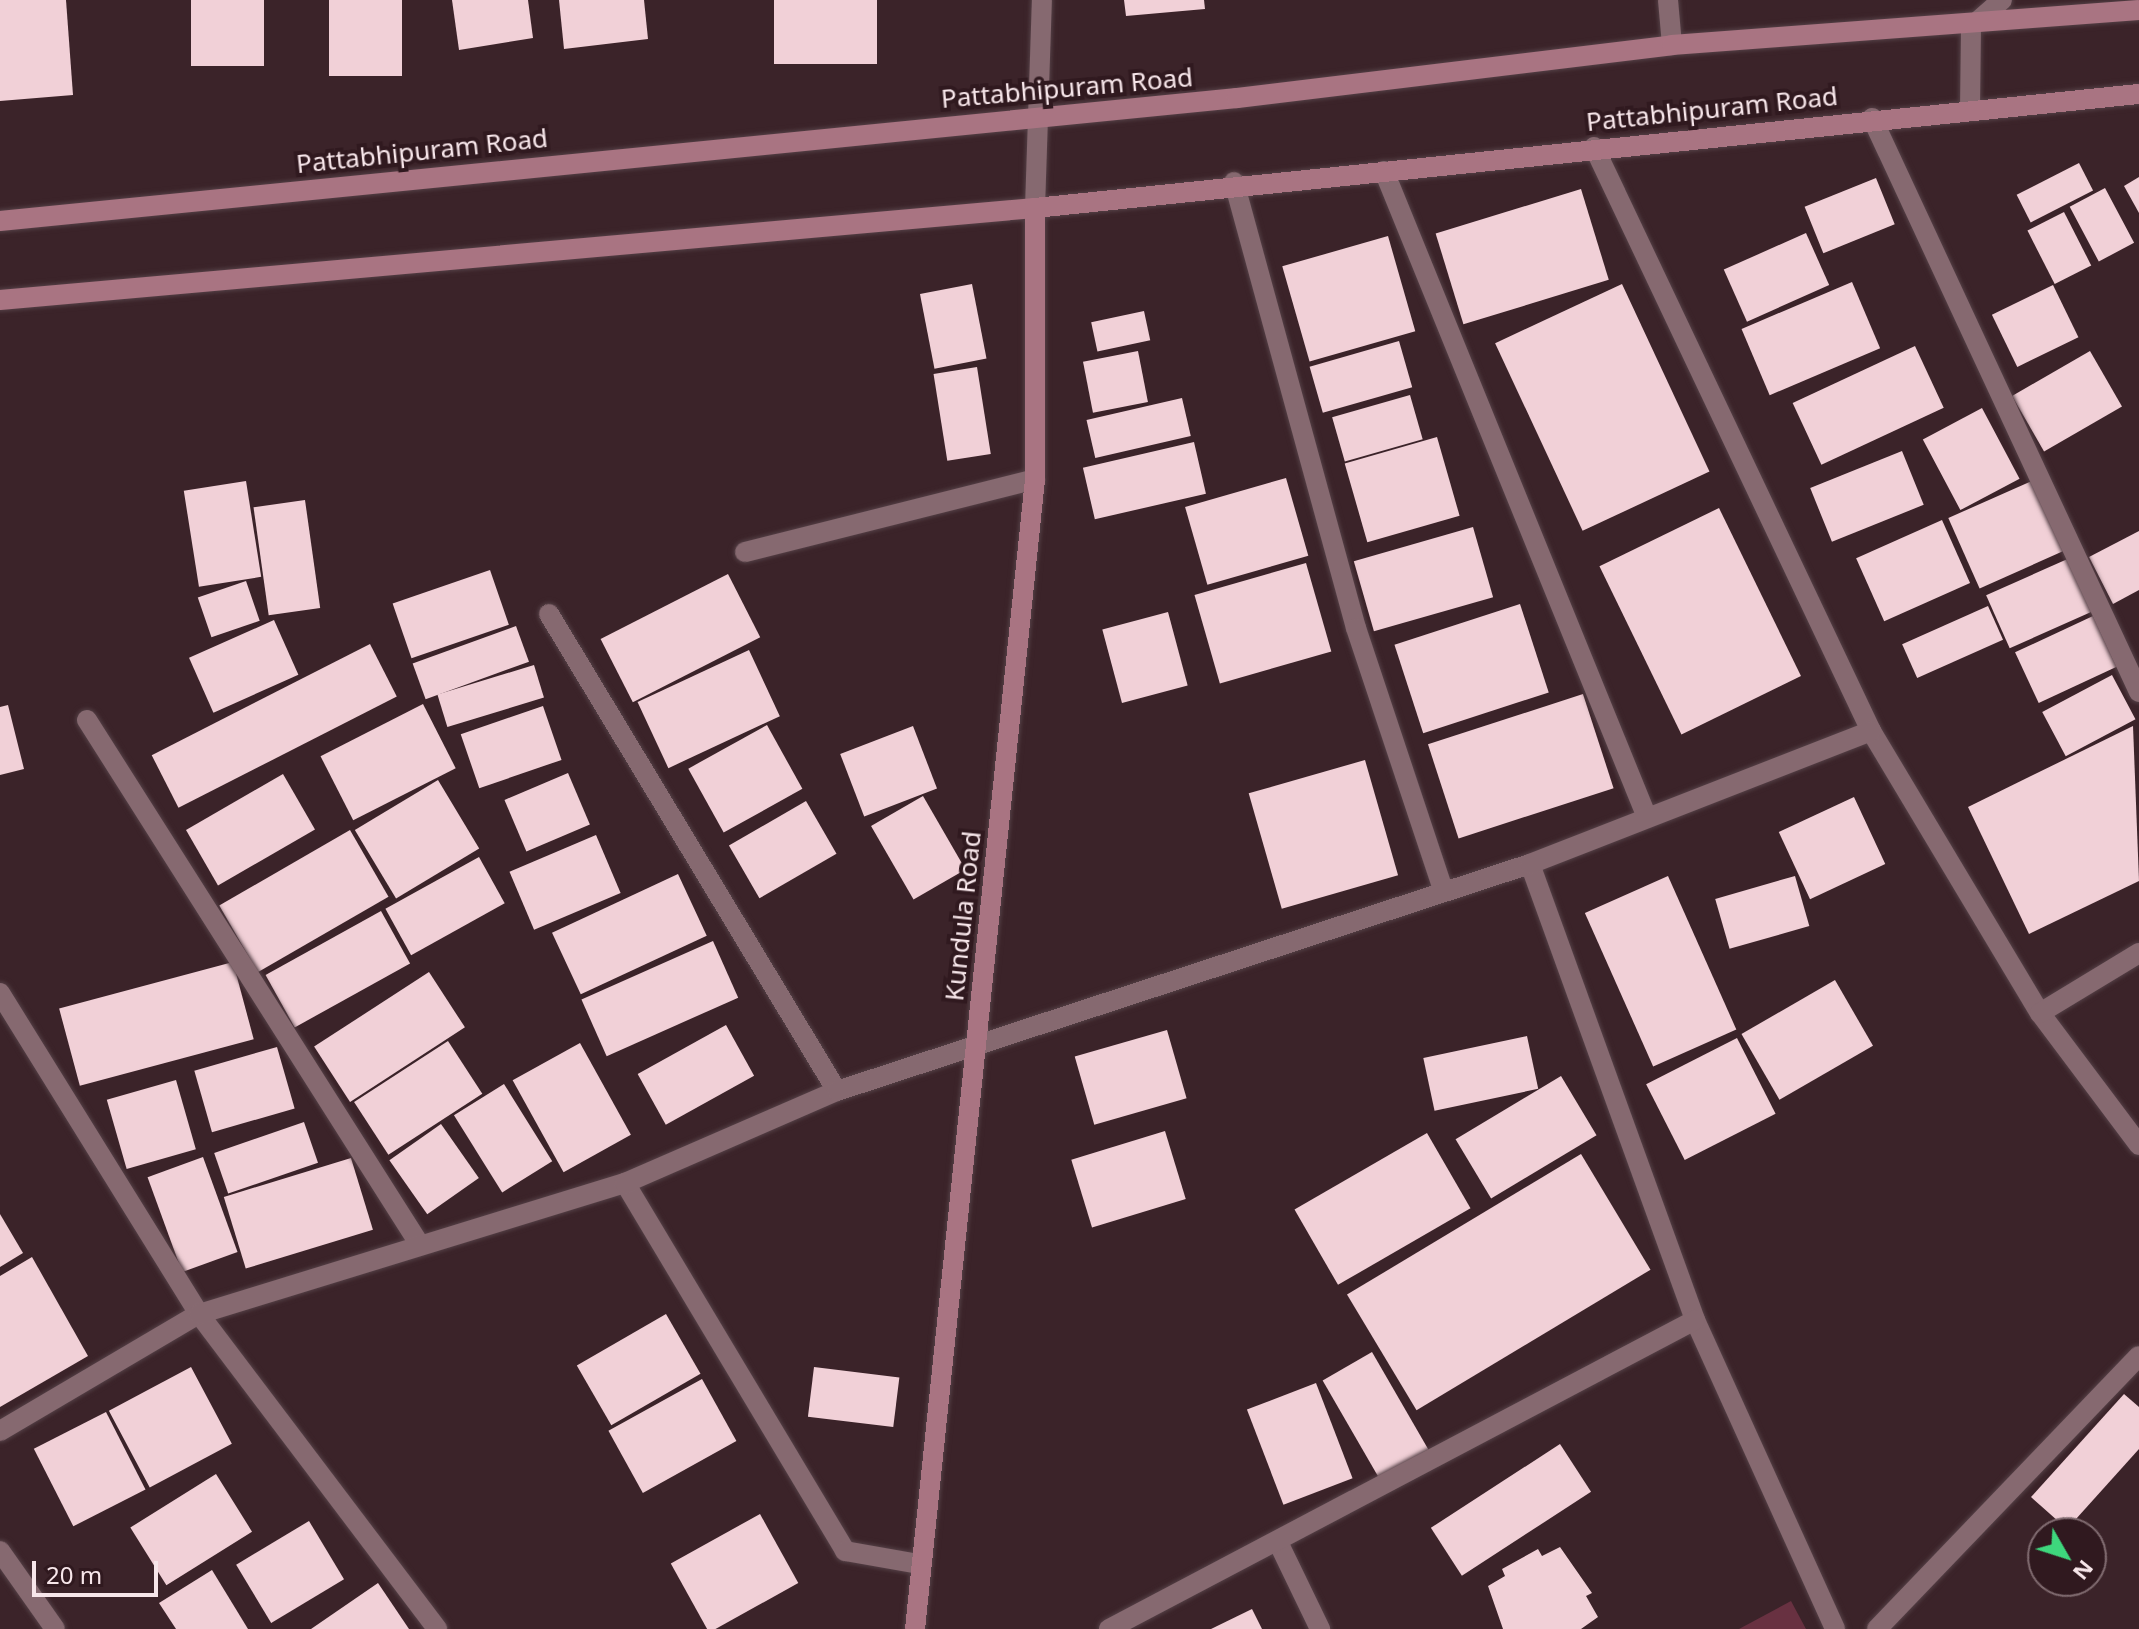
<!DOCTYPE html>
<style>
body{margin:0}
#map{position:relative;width:2139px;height:1629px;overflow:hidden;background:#3b2329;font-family:"Noto Sans",sans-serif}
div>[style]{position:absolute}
.green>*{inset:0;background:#683141}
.building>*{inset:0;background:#f1d0d7;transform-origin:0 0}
.roads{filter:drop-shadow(0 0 2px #544046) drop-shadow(0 0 2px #544046)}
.street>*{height:20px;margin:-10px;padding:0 10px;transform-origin:10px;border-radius:10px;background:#866970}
.secondary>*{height:20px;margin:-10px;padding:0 10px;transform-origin:10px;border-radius:10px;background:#a97482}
span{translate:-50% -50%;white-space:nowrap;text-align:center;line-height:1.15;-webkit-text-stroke:8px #30191f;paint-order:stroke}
.street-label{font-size:26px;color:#f7e6ea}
.north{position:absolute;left:2027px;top:1517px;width:80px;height:80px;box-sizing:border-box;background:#30191f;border:2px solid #806b70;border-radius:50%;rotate:129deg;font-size:22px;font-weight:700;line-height:32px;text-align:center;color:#f7e6ea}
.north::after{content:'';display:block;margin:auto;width:28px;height:36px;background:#3ed77d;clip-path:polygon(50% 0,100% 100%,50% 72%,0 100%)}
.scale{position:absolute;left:32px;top:1561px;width:126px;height:36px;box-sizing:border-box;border:4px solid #f7e6ea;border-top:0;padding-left:10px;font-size:24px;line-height:28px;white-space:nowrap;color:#f7e6ea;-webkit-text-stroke:6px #30191f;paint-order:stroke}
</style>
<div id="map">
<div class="green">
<div style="clip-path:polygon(1791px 1601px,1806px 1629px,1739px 1629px)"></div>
</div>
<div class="building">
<div style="clip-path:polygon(0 0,66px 0,73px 95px,0 101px)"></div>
<div style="left:191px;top:0;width:73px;height:66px"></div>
<div style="left:329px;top:0;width:73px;height:76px"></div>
<div style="clip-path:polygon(452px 0,528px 0,533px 38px,459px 50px)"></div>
<div style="clip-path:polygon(559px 0,644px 0,648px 39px,564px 49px)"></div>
<div style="left:774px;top:0;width:103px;height:64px"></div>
<div style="clip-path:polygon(1124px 0,1204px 0,1205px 9px,1126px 16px)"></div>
<div style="left:2079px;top:163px;width:31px;height:70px;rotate:63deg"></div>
<div style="clip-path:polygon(2139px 177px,2139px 213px,2124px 186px)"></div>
<div style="left:1876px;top:178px;width:50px;height:77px;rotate:68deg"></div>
<div style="left:2105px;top:188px;width:62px;height:40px;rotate:62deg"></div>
<div style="left:1581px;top:189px;width:95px;height:152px;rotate:73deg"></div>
<div style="left:2064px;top:212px;width:60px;height:41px;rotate:63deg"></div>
<div style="left:1806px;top:233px;width:57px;height:90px;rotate:66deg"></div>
<div style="left:1388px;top:236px;width:99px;height:110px;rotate:74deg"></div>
<div style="left:1852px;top:282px;width:72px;height:120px;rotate:67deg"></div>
<div style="left:972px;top:284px;width:76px;height:53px;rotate:79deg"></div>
<div style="left:1622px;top:284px;width:207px;height:140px;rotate:65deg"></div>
<div style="left:2053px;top:285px;width:58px;height:68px;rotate:64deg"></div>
<div style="left:1144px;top:311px;width:30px;height:54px;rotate:78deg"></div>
<div style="left:1399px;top:341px;width:48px;height:93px;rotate:74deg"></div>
<div style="left:1915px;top:346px;width:68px;height:135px;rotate:65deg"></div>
<div style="left:1138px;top:351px;width:52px;height:56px;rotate:79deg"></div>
<div style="left:2090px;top:351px;width:64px;height:90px;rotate:60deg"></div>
<div style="left:977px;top:367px;width:88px;height:44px;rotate:81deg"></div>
<div style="left:1410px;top:395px;width:46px;height:81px;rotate:74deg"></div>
<div style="left:1182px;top:398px;width:39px;height:98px;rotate:77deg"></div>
<div style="left:1982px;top:408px;width:80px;height:67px;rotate:62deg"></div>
<div style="left:1437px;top:437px;width:82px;height:96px;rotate:74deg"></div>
<div style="left:1194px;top:442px;width:53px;height:114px;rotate:77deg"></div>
<div style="left:1902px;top:451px;width:58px;height:99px;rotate:68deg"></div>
<div style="left:1286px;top:478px;width:81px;height:105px;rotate:74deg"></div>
<div style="left:2036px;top:479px;width:77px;height:96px;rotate:66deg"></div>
<div style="left:246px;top:481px;width:97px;height:63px;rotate:81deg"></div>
<div style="left:305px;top:500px;width:109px;height:52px;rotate:82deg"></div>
<div style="left:1719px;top:508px;width:187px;height:133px;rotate:64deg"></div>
<div style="left:1942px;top:520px;width:69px;height:94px;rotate:66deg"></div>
<div style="left:1473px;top:527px;width:73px;height:124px;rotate:74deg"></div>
<div style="clip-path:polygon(2139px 531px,2139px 590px,2113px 604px,2089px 557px)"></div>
<div style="left:2072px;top:557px;width:58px;height:94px;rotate:66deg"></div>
<div style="left:1306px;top:563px;width:92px;height:116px;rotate:74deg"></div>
<div style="left:490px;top:570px;width:58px;height:103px;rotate:71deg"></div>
<div style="left:728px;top:574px;width:71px;height:143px;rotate:63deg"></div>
<div style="left:246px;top:581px;width:42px;height:51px;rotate:71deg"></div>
<div style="left:1520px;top:604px;width:93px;height:132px;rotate:72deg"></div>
<div style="left:1988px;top:606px;width:37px;height:94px;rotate:66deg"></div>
<div style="left:1168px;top:612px;width:76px;height:68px;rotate:75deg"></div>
<div style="left:2093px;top:616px;width:56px;height:86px;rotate:65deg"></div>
<div style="left:274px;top:620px;width:60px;height:93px;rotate:66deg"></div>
<div style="left:516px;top:626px;width:38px;height:110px;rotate:70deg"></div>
<div style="left:370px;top:644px;width:59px;height:245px;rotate:63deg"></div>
<div style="left:749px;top:650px;width:73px;height:123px;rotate:65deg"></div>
<div style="left:534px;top:665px;width:34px;height:101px;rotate:73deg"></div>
<div style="left:2112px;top:675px;width:50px;height:79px;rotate:62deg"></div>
<div style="left:1583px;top:694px;width:99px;height:163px;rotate:72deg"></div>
<div style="left:423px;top:704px;width:72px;height:115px;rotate:63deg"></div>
<div style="clip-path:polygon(8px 705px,24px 769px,0 775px,0 707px)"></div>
<div style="left:543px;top:706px;width:57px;height:87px;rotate:71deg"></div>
<div style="left:767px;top:725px;width:73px;height:90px;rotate:61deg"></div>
<div style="left:913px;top:726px;width:67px;height:78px;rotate:69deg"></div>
<div style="clip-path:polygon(2133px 726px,2139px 881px,2029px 934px,1968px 807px)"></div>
<div style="left:1365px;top:760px;width:120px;height:121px;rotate:74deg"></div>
<div style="left:568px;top:773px;width:56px;height:69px;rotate:67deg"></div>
<div style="left:283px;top:774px;width:64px;height:112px;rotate:60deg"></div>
<div style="left:438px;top:780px;width:80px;height:97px;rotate:59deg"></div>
<div style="left:923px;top:796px;width:85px;height:60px;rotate:60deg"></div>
<div style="left:1854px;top:797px;width:74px;height:83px;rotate:65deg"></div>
<div style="left:806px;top:801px;width:61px;height:89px;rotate:60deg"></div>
<div style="left:350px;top:830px;width:77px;height:151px;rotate:60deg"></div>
<div style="left:596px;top:835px;width:63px;height:94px;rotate:67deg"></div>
<div style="left:479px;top:857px;width:53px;height:107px;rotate:61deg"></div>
<div style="left:678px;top:874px;width:68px;height:139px;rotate:65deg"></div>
<div style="left:1668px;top:876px;width:168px;height:91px;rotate:66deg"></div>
<div style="left:1795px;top:876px;width:52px;height:83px;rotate:74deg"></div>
<div style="left:381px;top:911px;width:60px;height:132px;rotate:61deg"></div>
<div style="left:713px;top:941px;width:62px;height:144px;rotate:66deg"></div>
<div style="left:233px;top:962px;width:80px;height:180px;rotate:75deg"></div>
<div style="left:429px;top:972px;width:66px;height:137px;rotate:57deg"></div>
<div style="left:1835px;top:980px;width:76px;height:108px;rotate:60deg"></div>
<div style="left:726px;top:1025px;width:58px;height:101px;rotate:61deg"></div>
<div style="left:1167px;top:1030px;width:71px;height:96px;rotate:74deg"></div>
<div style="left:1527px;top:1036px;width:54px;height:106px;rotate:78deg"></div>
<div style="left:1737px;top:1038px;width:85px;height:102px;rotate:63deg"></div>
<div style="left:448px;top:1041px;width:63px;height:112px;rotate:57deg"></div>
<div style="left:580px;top:1043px;width:105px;height:77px;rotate:61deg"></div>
<div style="left:277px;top:1047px;width:64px;height:86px;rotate:74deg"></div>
<div style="left:1561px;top:1076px;width:69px;height:123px;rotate:59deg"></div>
<div style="left:176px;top:1080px;width:72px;height:72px;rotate:74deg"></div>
<div style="left:504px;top:1084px;width:91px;height:59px;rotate:58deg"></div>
<div style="left:304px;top:1122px;width:43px;height:95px;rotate:71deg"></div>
<div style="left:441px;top:1124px;width:66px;height:63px;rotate:55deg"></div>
<div style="left:1165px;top:1131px;width:71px;height:98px;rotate:73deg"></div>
<div style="left:1427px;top:1133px;width:87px;height:153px;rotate:60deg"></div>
<div style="left:1581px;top:1154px;width:135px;height:273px;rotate:59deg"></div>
<div style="left:203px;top:1157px;width:101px;height:59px;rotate:70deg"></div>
<div style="left:351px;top:1158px;width:75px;height:133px;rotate:73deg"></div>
<div style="clip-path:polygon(0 1214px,23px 1253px,0 1267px)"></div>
<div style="clip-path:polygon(32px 1257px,88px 1356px,0 1407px,0 1276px)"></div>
<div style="left:666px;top:1314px;width:69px;height:103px;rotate:60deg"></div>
<div style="left:1372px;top:1352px;width:113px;height:57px;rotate:60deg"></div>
<div style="left:191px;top:1367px;width:87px;height:93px;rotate:62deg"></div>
<div style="left:814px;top:1367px;width:86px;height:50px;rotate:7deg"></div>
<div style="left:702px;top:1379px;width:71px;height:107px;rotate:61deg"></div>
<div style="left:1316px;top:1383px;width:102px;height:74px;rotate:69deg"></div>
<div style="clip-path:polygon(2124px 1394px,2139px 1407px,2139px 1449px,2067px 1529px,2031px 1497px)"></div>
<div style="left:106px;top:1412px;width:87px;height:81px;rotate:63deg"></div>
<div style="left:1560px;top:1444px;width:57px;height:154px;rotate:57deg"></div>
<div style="left:216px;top:1474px;width:68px;height:101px;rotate:58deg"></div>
<div style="left:760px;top:1514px;width:79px;height:102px;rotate:61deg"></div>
<div style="left:309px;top:1521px;width:68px;height:85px;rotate:59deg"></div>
<div style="clip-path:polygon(1560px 1547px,1592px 1593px,1586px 1596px,1598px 1617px,1581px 1629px,1503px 1629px,1488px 1586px,1505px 1576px,1502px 1569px,1538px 1549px,1542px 1556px)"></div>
<div style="clip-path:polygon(212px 1570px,248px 1629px,176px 1629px,159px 1603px)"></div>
<div style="clip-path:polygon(378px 1583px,409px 1629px,311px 1629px)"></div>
<div style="clip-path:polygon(1252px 1609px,1262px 1629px,1211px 1629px)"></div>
</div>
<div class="roads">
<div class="street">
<div style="left:1668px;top:0;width:45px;rotate:84.9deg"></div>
<div style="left:1970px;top:109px;width:82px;rotate:-89.3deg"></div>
<div style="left:1971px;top:27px;width:41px;rotate:-41.1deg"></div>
<div style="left:1872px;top:118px;width:633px;rotate:65.05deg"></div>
<div style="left:1594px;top:147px;width:646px;rotate:64.62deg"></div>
<div style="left:1871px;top:731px;width:329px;rotate:59.1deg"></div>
<div style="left:2040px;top:1013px;width:165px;rotate:53.1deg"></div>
<div style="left:1384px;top:171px;width:695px;rotate:67.86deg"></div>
<div style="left:1234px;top:182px;width:462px;rotate:74.7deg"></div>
<div style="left:1356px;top:628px;width:276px;rotate:71.6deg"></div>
<div style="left:1035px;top:208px;width:208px;rotate:-88.1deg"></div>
<div style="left:745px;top:552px;width:299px;rotate:-14.1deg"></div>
<div style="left:549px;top:614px;width:557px;rotate:58.88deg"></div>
<div style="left:87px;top:720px;width:618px;rotate:57.62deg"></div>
<div style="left:1530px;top:864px;width:485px;rotate:70.1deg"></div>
<div style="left:1695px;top:1320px;width:339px;rotate:65.6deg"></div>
<div style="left:0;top:993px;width:378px;rotate:58.2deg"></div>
<div style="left:199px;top:1314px;width:395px;rotate:52.9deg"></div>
<div style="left:2040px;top:1013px;width:116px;rotate:-31.2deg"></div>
<div style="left:625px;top:1183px;width:429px;rotate:59.1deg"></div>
<div style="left:845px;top:1551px;width:75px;rotate:10deg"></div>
<div style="left:0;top:1431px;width:231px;rotate:-30.5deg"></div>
<div style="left:199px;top:1314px;width:446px;rotate:-17.1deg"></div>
<div style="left:625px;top:1183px;width:231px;rotate:-23.5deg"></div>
<div style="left:837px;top:1091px;width:729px;rotate:-18.14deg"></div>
<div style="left:1530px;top:864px;width:366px;rotate:-21.3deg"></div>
<div style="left:1278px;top:1542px;width:97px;rotate:64.2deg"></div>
<div style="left:0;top:1551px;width:95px;rotate:54.8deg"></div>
<div style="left:1109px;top:1629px;width:662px;rotate:-27.8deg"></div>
<div style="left:1877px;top:1629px;width:378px;rotate:-46.2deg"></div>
</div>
<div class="secondary">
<div style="left:0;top:221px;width:1243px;rotate:-5.68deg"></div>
<div style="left:1237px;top:98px;width:438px;rotate:-6.9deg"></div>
<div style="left:1672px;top:45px;width:468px;rotate:-4.3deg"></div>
<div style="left:0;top:300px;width:1039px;rotate:-5.08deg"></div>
<div style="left:1035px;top:208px;width:1110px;rotate:-5.9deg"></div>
<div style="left:915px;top:1629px;width:1156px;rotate:-84.04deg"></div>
<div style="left:1035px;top:479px;width:271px;rotate:-90deg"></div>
</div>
</div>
<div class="street-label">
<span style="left:1067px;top:88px;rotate:-5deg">Pattabhipuram Road</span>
<span style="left:1712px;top:109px;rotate:-6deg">Pattabhipuram Road</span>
<span style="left:422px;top:151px;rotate:-6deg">Pattabhipuram Road</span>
<span style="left:963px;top:916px;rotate:-84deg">Kundula Road</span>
</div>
<div class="north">N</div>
<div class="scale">20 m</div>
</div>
